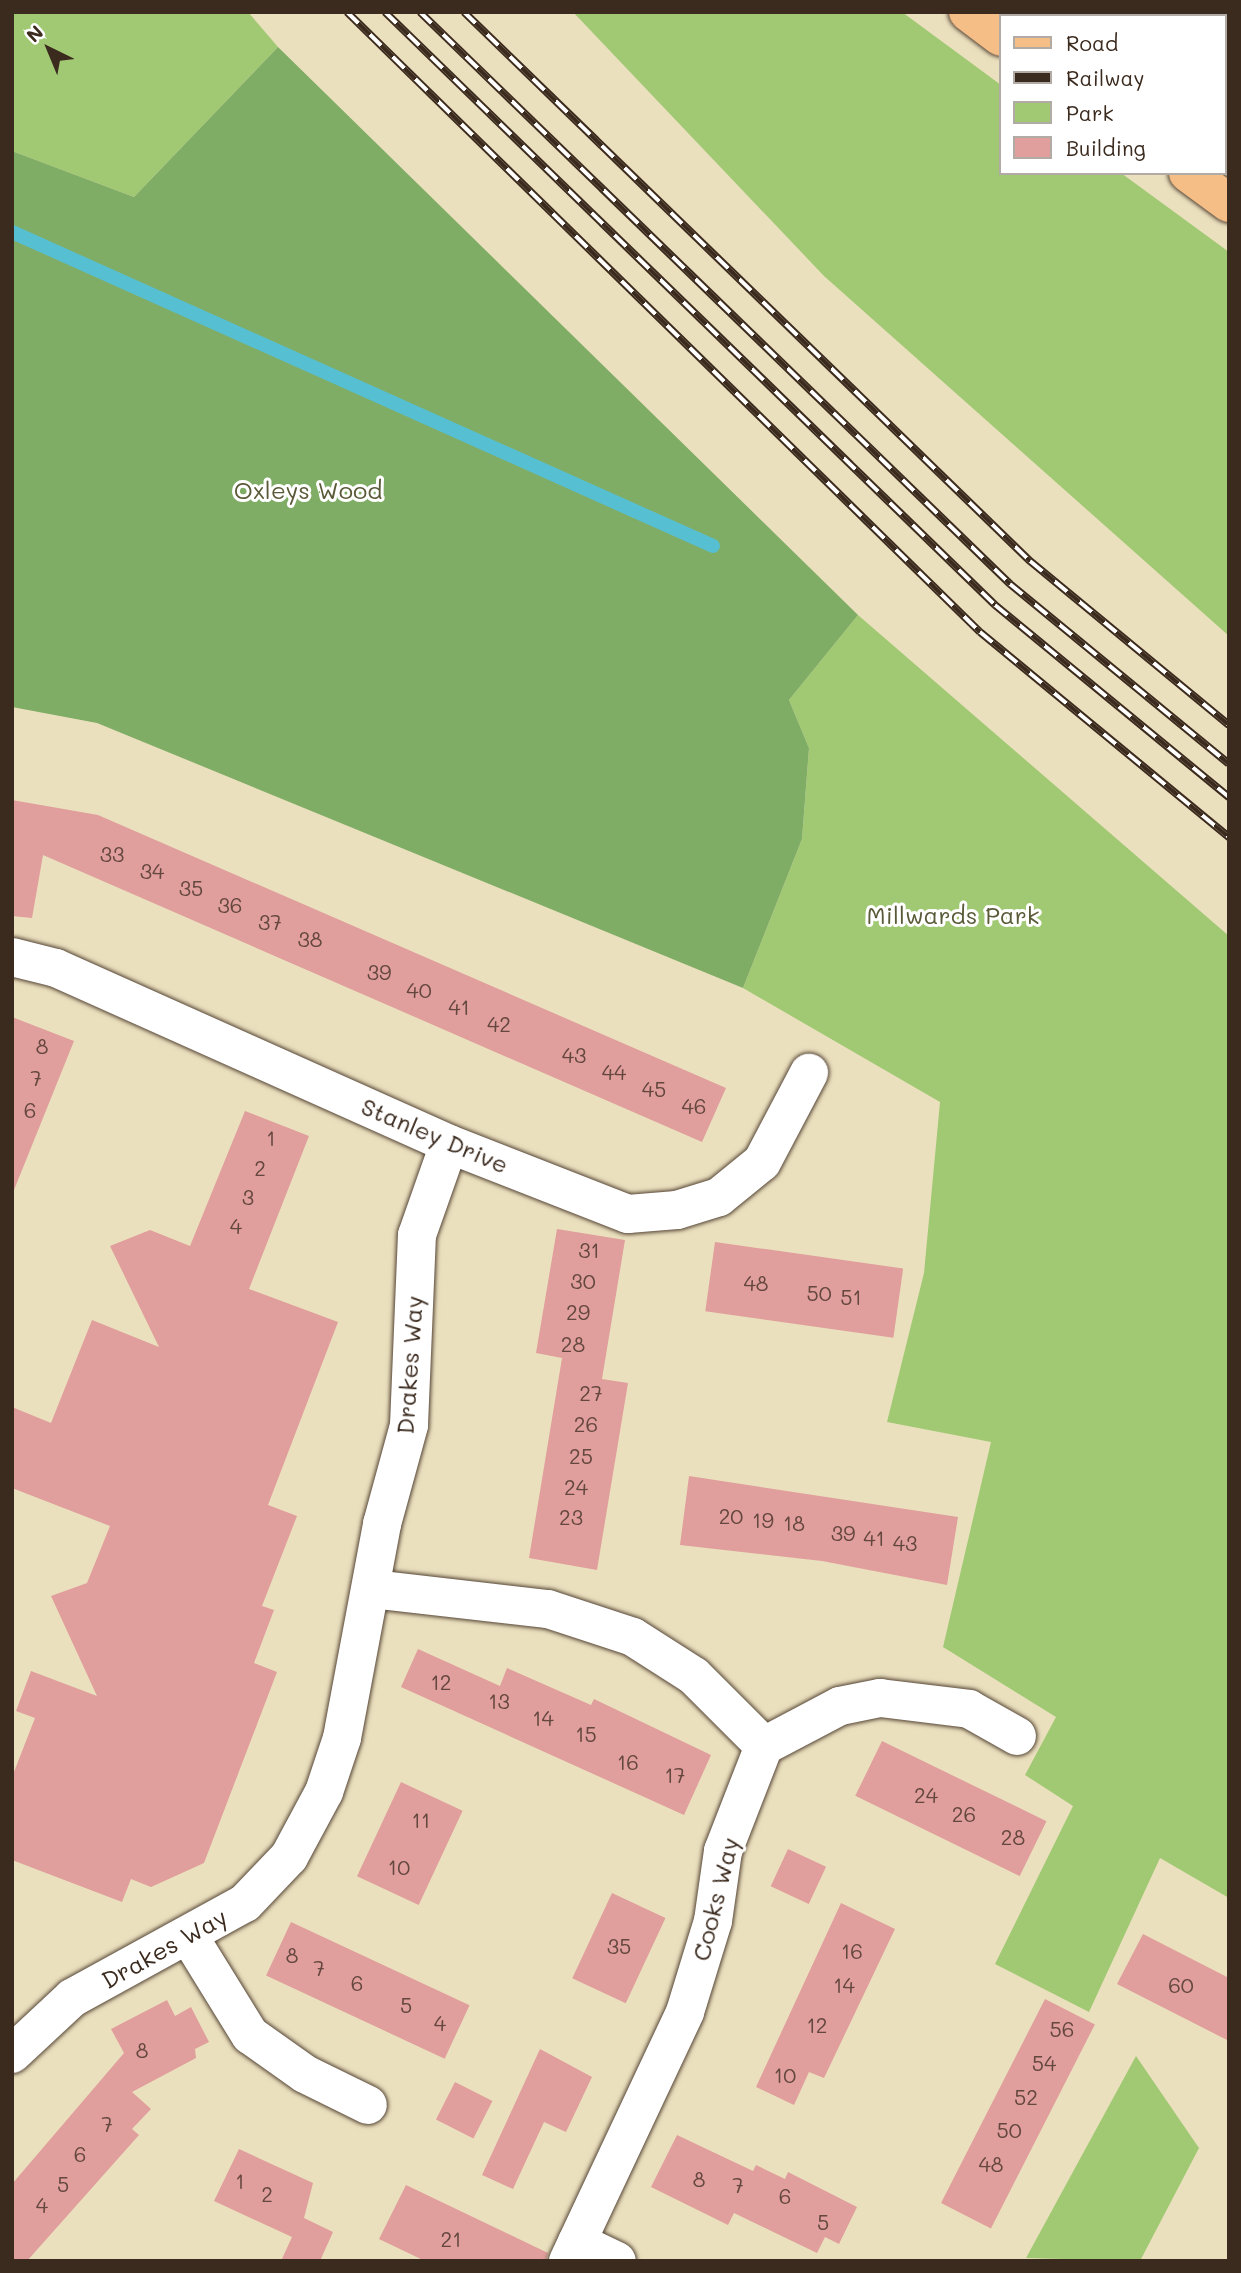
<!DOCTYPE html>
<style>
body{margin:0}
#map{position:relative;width:1241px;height:2273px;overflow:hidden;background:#ebe0be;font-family:Mali,sans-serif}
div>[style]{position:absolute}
.green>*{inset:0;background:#a1c974}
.forest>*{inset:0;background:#80ad66}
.stream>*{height:14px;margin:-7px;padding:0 7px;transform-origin:7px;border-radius:7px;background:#56bfd2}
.building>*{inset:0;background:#e09e9c;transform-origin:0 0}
.roads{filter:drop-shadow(0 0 2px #554536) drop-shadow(0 0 2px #554536)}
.street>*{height:38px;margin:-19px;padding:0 19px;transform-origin:19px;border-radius:19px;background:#fff}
.primary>*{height:38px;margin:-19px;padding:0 19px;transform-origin:19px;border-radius:19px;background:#f6be87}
.rail>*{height:8px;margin-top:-4px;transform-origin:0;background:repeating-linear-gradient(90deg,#fff 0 16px,#3b2a1e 0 32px);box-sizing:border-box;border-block:2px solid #3b2a1e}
span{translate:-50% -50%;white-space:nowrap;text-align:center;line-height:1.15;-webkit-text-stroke:6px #fff;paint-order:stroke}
.number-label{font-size:21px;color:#64473e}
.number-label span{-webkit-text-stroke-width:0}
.park-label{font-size:24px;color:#5a5a38}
.street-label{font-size:24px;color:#3b2a1e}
.frame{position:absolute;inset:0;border:14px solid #3b2a1e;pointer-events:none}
.legend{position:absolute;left:999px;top:14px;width:228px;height:161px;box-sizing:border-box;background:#fff;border:2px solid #b1aaa5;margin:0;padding:9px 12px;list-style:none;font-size:21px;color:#3b2a1e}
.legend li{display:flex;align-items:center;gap:14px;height:35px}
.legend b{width:35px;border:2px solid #b1aaa5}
.north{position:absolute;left:14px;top:14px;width:70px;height:70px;-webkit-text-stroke:5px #fff;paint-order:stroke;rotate:317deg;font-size:19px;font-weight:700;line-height:28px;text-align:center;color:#3b2a1e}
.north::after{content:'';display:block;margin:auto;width:24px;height:32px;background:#3b2a1e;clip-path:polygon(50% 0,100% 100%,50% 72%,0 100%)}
</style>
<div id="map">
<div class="green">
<div style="clip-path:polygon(12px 12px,248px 12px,278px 47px,134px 197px,12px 151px)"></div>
<div style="clip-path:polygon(573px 12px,902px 12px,1001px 85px,1001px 173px,1121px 173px,1229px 252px,1229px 636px,824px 276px)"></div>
<div style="clip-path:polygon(858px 615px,1229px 936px,1229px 1898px,1160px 1858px,1089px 2012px,995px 1964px,1073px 1806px,1025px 1775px,1056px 1717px,943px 1647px,991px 1442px,887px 1422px,924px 1273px,940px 1102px,743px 988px,802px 839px,809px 748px,789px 700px)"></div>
<div style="clip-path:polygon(1136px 2056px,1199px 2148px,1140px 2261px,1026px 2258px)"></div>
</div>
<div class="forest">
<div style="clip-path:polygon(1036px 12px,1229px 12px,1229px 150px,1225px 16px)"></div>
<div style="clip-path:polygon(278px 47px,858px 615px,789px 700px,809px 748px,802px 839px,743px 988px,97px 723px,12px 707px,12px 151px,134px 197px)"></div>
</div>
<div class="stream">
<div style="left:12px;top:232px;width:768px;rotate:24.13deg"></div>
</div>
<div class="building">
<div style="clip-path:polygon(12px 800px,98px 815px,726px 1088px,702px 1142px,43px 855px,32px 918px,12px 916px)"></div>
<div style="clip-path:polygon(12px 1017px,74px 1041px,14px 1190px,12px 1190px)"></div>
<div style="clip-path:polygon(245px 1111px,309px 1136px,249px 1289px,338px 1322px,268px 1505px,297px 1516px,262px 1606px,274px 1610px,254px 1663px,277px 1672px,204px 1863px,151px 1887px,131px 1879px,122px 1902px,12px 1860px,12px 1777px,35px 1718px,16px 1711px,31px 1671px,97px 1696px,51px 1596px,87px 1583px,110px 1526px,12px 1488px,12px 1407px,51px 1423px,92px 1320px,159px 1347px,110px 1246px,150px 1230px,190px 1246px)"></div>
<div style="clip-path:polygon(557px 1229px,625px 1240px,602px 1379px,628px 1383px,597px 1570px,529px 1558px,562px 1358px,536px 1353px)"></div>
<div style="left:715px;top:1242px;width:190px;height:70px;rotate:8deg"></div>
<div style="clip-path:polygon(689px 1476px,958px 1517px,947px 1585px,822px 1561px,680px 1545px)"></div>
<div style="clip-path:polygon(418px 1649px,500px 1686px,507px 1668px,591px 1705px,594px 1699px,711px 1755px,684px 1815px,401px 1687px)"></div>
<div style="left:882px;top:1741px;width:183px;height:61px;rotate:26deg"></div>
<div style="left:401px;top:1782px;width:68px;height:104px;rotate:25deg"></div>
<div style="left:788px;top:1849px;width:42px;height:41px;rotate:25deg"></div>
<div style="left:612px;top:1893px;width:59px;height:94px;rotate:25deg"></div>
<div style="clip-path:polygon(841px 1903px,895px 1929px,824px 2078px,809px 2072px,794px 2105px,756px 2087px)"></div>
<div style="left:291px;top:1922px;width:197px;height:59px;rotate:25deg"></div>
<div style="clip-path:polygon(1143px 1934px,1229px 1978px,1229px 2041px,1117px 1984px)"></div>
<div style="left:1045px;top:1999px;width:56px;height:229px;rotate:27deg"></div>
<div style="clip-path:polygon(167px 2000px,175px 2016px,191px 2007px,209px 2042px,195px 2049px,196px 2058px,132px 2092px,151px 2109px,132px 2129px,139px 2135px,27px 2261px,12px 2261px,12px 2184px,124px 2053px,111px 2029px)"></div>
<div style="clip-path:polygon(540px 2049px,592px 2077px,566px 2132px,544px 2122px,513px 2189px,482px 2175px)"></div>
<div style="left:455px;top:2082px;width:42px;height:42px;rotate:27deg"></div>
<div style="clip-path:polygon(677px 2135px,753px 2171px,756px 2165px,785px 2179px,788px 2172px,857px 2207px,839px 2244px,825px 2237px,817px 2253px,734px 2213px,728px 2225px,651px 2187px)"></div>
<div style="clip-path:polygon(239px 2149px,313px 2183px,304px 2218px,333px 2232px,320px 2261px,281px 2261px,292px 2237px,214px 2201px)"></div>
<div style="clip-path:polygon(406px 2185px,548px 2253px,546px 2261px,425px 2261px,379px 2239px)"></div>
</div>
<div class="roads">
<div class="street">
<div style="left:12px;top:957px;width:45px;rotate:14deg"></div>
<div style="left:56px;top:968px;width:431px;rotate:24.1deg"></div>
<div style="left:449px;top:1144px;width:192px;rotate:21.4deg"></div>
<div style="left:628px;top:1214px;width:49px;rotate:-4.7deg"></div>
<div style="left:677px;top:1210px;width:44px;rotate:-17.2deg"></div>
<div style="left:719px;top:1197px;width:55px;rotate:-39.1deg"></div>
<div style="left:762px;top:1162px;width:101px;rotate:-62.2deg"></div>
<div style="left:372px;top:1589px;width:177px;rotate:6.5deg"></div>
<div style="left:548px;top:1609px;width:89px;rotate:18.2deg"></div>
<div style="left:633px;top:1637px;width:72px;rotate:32.6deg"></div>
<div style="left:694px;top:1676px;width:99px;rotate:45deg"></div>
<div style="left:190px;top:1938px;width:114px;rotate:58.3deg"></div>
<div style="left:250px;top:2035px;width:67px;rotate:35.3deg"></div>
<div style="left:305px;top:2074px;width:70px;rotate:26.2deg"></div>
<div style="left:12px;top:2054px;width:82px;rotate:-43deg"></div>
<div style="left:72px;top:1998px;width:197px;rotate:-28.8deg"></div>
<div style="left:245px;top:1903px;width:64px;rotate:-46.3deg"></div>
<div style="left:289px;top:1857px;width:74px;rotate:-61.7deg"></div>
<div style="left:324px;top:1792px;width:57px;rotate:-71.6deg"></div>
<div style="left:342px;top:1738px;width:218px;rotate:-79.4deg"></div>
<div style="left:382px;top:1524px;width:103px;rotate:-74.7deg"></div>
<div style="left:409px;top:1425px;width:190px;rotate:-87.6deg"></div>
<div style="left:417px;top:1235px;width:96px;rotate:-70.6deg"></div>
<div style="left:577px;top:2242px;width:44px;rotate:25.4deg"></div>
<div style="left:568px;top:2261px;width:275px;rotate:-64.8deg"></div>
<div style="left:685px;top:2012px;width:95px;rotate:-72.9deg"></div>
<div style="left:713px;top:1921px;width:71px;rotate:-81.9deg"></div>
<div style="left:723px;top:1851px;width:113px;rotate:-68.7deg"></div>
<div style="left:764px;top:1746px;width:86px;rotate:-27.8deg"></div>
<div style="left:840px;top:1706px;width:41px;rotate:-11.3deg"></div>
<div style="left:880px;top:1698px;width:90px;rotate:7deg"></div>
<div style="left:969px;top:1709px;width:55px;rotate:29.4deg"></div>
</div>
<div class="primary">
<div style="left:968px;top:12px;width:41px;rotate:37.1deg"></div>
<div style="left:1188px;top:173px;width:51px;rotate:36.2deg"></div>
</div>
</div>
<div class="rail">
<div style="left:347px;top:12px;width:886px;rotate:44.41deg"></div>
<div style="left:980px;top:632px;width:323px;rotate:39.5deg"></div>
<div style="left:385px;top:12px;width:851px;rotate:44.19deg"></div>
<div style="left:995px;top:605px;width:303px;rotate:39.4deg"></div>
<div style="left:420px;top:12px;width:822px;rotate:44.11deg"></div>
<div style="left:1010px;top:584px;width:283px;rotate:39.4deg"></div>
<div style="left:464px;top:12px;width:789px;rotate:44.13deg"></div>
<div style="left:1030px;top:561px;width:258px;rotate:39.5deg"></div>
</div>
<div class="number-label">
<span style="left:112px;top:854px">33</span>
<span style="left:152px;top:871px">34</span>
<span style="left:191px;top:888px">35</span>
<span style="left:230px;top:905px">36</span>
<span style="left:270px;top:922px">37</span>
<span style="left:310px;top:939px">38</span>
<span style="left:379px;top:972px">39</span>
<span style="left:419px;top:990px">40</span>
<span style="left:459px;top:1007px">41</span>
<span style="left:499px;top:1024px">42</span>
<span style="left:42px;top:1046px">8</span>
<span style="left:574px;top:1055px">43</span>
<span style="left:614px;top:1072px">44</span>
<span style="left:36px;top:1078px">7</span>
<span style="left:654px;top:1089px">45</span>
<span style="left:694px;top:1106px">46</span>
<span style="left:30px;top:1110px">6</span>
<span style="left:271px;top:1138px">1</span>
<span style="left:260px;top:1168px">2</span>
<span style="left:248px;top:1197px">3</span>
<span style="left:236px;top:1226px">4</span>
<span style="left:589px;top:1250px">31</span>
<span style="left:583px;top:1281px">30</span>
<span style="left:756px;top:1283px">48</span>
<span style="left:819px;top:1293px">50</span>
<span style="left:851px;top:1297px">51</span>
<span style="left:578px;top:1312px">29</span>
<span style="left:573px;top:1344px">28</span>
<span style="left:591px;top:1393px">27</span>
<span style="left:586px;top:1424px">26</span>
<span style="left:581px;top:1456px">25</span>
<span style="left:576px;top:1487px">24</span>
<span style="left:731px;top:1516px">20</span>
<span style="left:571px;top:1517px">23</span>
<span style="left:763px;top:1520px">19</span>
<span style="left:794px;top:1523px">18</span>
<span style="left:843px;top:1533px">39</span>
<span style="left:874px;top:1538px">41</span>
<span style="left:905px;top:1543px">43</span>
<span style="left:441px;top:1682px">12</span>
<span style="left:499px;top:1701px">13</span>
<span style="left:543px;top:1718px">14</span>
<span style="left:586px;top:1734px">15</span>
<span style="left:628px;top:1762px">16</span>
<span style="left:675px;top:1775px">17</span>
<span style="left:926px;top:1795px">24</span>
<span style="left:964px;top:1814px">26</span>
<span style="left:421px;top:1820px">11</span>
<span style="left:1013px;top:1837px">28</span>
<span style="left:399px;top:1867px">10</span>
<span style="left:619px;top:1946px">35</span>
<span style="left:852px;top:1951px">16</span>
<span style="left:292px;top:1955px">8</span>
<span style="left:319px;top:1968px">7</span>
<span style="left:357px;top:1983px">6</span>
<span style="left:844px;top:1985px">14</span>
<span style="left:1181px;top:1985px">60</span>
<span style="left:406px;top:2005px">5</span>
<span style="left:440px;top:2023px">4</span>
<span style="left:817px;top:2025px">12</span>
<span style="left:1062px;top:2029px">56</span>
<span style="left:142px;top:2050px">8</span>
<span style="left:1044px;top:2063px">54</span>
<span style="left:785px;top:2075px">10</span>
<span style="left:1026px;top:2097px">52</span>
<span style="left:107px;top:2124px">7</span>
<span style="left:1009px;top:2130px">50</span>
<span style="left:80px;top:2154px">6</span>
<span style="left:991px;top:2164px">48</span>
<span style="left:699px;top:2179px">8</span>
<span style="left:240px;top:2181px">1</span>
<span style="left:63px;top:2184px">5</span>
<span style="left:738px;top:2185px">7</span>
<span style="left:267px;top:2194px">2</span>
<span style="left:785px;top:2196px">6</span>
<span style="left:42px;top:2205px">4</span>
<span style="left:823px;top:2222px">5</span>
<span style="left:451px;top:2239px">21</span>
</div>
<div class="park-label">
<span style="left:308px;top:490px">Oxleys Wood</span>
<span style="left:953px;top:915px">Millwards Park</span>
</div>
<div class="street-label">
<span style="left:435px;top:1135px;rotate:23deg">Stanley Drive</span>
<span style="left:409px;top:1365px;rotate:-86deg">Drakes Way</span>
<span style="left:715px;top:1899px;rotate:-76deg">Cooks Way</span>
<span style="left:164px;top:1948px;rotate:-29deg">Drakes Way</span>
</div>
<div class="frame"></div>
<ul class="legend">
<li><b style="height:9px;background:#f6be87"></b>Road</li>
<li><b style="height:9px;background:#3b2a1e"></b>Railway</li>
<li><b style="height:19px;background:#a1c974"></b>Park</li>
<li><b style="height:19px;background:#e09e9c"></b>Building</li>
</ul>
<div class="north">N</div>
</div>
